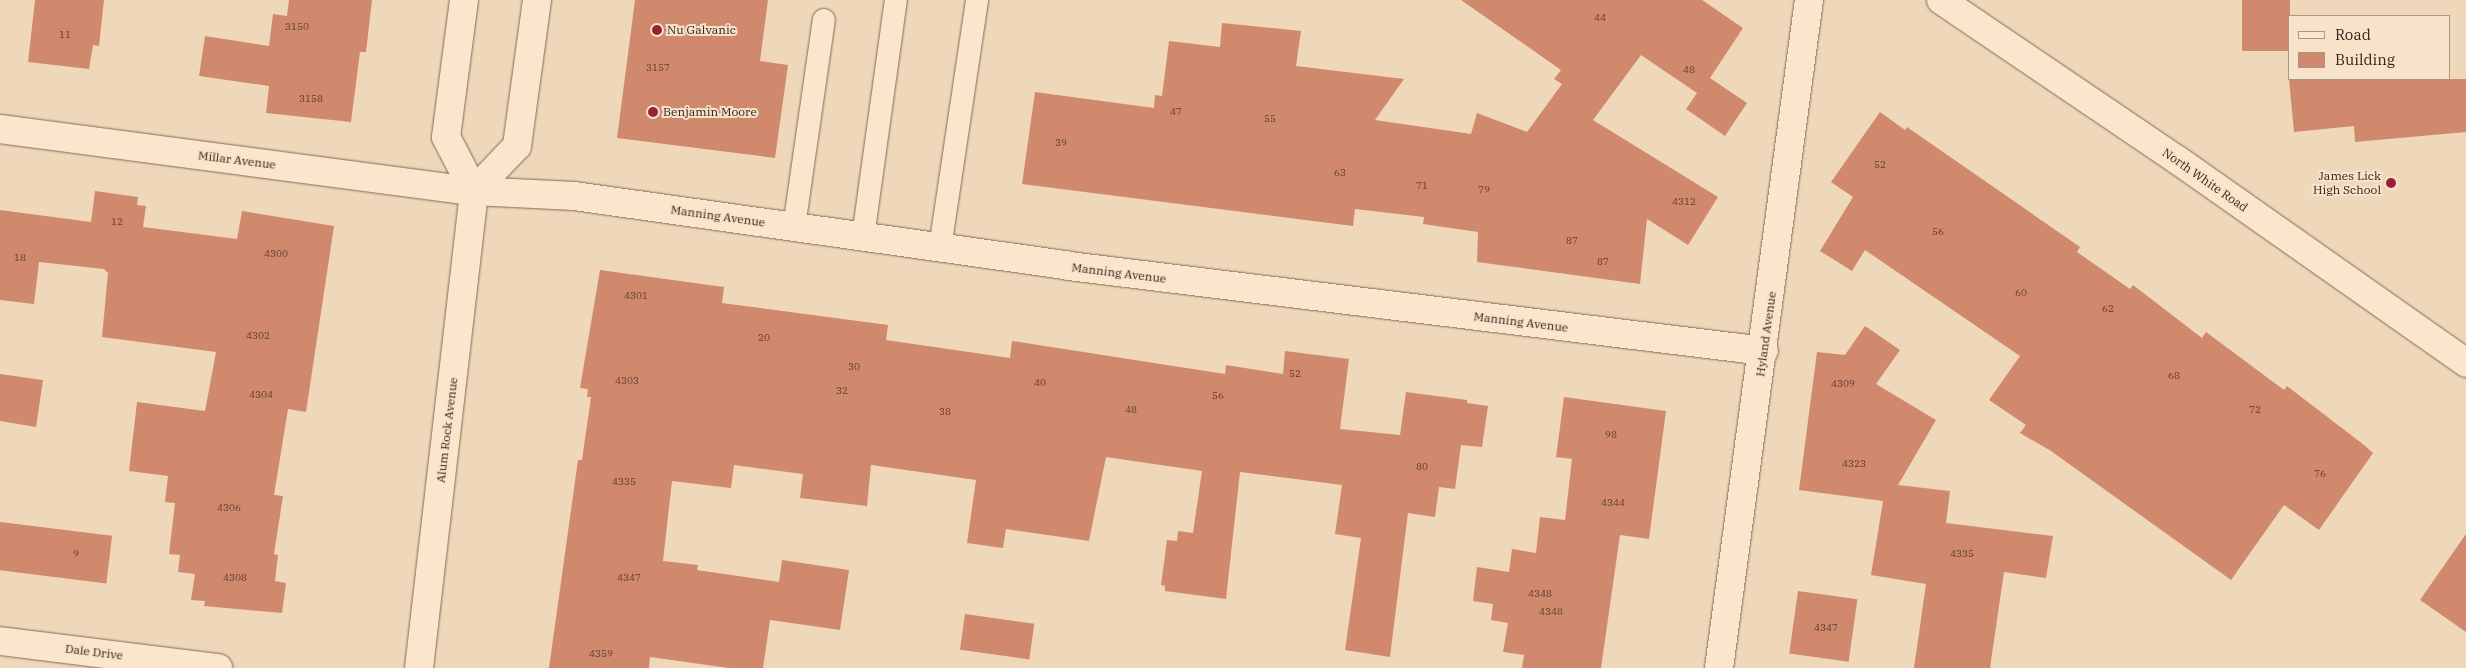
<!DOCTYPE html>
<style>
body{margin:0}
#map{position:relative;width:2466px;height:668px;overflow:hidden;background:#efd8ba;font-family:"IBM Plex Serif",serif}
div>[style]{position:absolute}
.building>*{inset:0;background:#d0896d;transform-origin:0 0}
.roads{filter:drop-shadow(0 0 1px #876854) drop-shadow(0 0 1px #876854)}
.lane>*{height:22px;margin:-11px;padding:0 11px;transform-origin:11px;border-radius:11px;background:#fae6cd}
.street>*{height:28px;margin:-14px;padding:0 14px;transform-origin:14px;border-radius:14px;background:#fae6cd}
.secondary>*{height:28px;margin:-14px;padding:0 14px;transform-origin:14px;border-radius:14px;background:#fae6cd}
.dots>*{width:14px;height:14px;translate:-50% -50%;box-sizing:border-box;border:2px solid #f7e3ca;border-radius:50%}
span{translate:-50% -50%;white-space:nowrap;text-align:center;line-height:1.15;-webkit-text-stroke:4px #f7e3ca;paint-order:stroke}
.number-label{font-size:10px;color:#5c3c2f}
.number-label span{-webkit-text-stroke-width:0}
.poi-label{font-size:12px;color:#35231a}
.left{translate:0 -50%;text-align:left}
.right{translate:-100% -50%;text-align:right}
.street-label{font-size:12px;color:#35231a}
.legend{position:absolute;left:2288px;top:15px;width:162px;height:65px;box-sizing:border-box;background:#f7e3ca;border:1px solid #a99684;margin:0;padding:6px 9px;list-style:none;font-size:15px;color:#35231a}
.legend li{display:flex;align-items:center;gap:10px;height:25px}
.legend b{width:25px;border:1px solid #a99684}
</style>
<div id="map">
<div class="building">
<div style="clip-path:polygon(35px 0,104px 0,99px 46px,93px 45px,89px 69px,28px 62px)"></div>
<div style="clip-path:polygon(289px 0,372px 0,366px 52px,360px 52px,351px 122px,266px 113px,269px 86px,199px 76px,205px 36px,269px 46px,273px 14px,287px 16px)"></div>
<div style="clip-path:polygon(635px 0,768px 0,760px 61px,788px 65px,775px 158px,617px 138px)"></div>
<div style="clip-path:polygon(1461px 0,1702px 0,1743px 28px,1710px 78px,1747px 103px,1725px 136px,1686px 109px,1697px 93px,1641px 55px,1593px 120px,1718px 197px,1688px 245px,1647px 219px,1640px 284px,1477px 262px,1478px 232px,1423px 224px,1424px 217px,1355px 209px,1353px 226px,1022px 184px,1035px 92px,1154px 108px,1155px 95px,1162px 96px,1169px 41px,1220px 47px,1222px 23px,1301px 31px,1296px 66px,1404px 79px,1375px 120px,1471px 134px,1477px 113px,1527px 132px,1562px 84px,1554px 79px,1561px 70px)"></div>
<div style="left:2242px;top:0;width:48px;height:51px"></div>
<div style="clip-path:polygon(2289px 79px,2466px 79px,2466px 132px,2355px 142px,2354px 126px,2294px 132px)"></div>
<div style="clip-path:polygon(1880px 112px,1905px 130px,1907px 127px,2080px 247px,2077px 252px,2130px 289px,2133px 285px,2202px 338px,2206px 332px,2284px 390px,2287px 386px,2364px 445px,2373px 453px,2319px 530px,2284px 505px,2231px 580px,2051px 451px,2020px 433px,2026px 425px,1989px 400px,2020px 356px,1865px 250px,1852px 271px,1820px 251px,1853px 197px,1831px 182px)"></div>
<div style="clip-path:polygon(95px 191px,138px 197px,137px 205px,146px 206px,143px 227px,237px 239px,242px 211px,334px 226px,306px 412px,288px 409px,274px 495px,283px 496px,274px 554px,278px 555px,275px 581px,286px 583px,282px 613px,204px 606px,205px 601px,191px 600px,195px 574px,178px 572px,180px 555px,169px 554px,175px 503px,165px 502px,168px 476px,129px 471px,137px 402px,205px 411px,216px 352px,102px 337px,108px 273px,104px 269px,39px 262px,34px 304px,0 300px,0 210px,91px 222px)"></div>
<div style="clip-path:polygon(600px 270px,724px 287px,722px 303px,888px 325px,886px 340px,1010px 358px,1012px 341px,1225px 374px,1226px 365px,1283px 374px,1285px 351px,1349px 359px,1340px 429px,1400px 435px,1406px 392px,1467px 400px,1467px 403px,1488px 406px,1482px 447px,1461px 445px,1455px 489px,1439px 487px,1435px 517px,1408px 513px,1390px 657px,1345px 650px,1361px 538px,1335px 534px,1342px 485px,1240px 472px,1226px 599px,1165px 591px,1165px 586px,1161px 585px,1167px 540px,1177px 541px,1178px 531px,1193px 533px,1202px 471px,1106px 457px,1089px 541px,1006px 529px,1003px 548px,967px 543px,976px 480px,871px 465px,867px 506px,800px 498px,803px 474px,734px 465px,731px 488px,672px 481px,663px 561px,698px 565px,697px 570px,779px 582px,782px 560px,849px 570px,840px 630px,770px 620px,763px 668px,729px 668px,650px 657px,649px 668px,549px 668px,578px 460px,582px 460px,591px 397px,587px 397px,588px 389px,580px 388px)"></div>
<div style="clip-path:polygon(1865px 326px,1900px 350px,1876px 384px,1936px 420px,1898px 485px,1950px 491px,1946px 523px,2053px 536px,2046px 578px,2004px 572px,1990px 668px,1914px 668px,1926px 584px,1871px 575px,1883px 501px,1799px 490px,1817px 352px,1845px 355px)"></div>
<div style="clip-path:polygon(0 374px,43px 380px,36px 427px,0 421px)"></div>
<div style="clip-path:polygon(1564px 397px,1666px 411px,1649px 539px,1620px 535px,1601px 668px,1522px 668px,1524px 655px,1503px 652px,1508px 623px,1491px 620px,1493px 604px,1473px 601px,1477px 567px,1509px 572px,1512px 549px,1536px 553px,1540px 517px,1565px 520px,1572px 459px,1556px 457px)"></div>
<div style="left:0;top:522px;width:113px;height:48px;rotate:7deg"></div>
<div style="clip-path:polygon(2466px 534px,2466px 632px,2420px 600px)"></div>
<div style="left:1798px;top:591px;width:60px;height:63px;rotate:8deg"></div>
<div style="left:965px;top:614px;width:70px;height:36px;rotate:8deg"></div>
</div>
<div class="roads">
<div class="lane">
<div style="left:794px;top:227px;width:209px;rotate:-81.8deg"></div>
<div style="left:863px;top:237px;width:239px;rotate:-82.1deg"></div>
<div style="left:940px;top:248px;width:251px;rotate:-81.5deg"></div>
</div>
<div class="street">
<div style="left:0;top:129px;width:478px;rotate:7.5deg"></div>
<div style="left:474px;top:191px;width:100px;rotate:2.9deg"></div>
<div style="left:574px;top:196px;width:500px;rotate:8deg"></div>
<div style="left:1069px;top:266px;width:700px;rotate:6.97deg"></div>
<div style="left:0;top:641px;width:220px;rotate:7.1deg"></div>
<div style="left:1719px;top:668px;width:674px;rotate:-82.33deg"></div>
</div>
<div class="secondary">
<div style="left:1941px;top:0;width:287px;rotate:34.1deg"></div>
<div style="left:2179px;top:161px;width:351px;rotate:35.1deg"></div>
<div style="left:474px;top:191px;width:62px;rotate:-46.3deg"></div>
<div style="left:517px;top:146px;width:147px;rotate:-82.2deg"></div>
<div style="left:419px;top:668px;width:480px;rotate:-83.4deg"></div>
<div style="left:474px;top:191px;width:61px;rotate:-117.4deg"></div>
<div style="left:446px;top:137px;width:138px;rotate:-82.5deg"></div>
</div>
</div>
<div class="dots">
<div style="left:657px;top:30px;background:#982133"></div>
<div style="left:653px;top:112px;background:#982133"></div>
<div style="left:2391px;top:183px;background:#982133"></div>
</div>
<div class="number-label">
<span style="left:1600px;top:18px">44</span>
<span style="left:297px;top:27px">3150</span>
<span style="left:65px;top:35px">11</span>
<span style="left:658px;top:68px">3157</span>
<span style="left:1689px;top:70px">48</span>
<span style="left:311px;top:99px">3158</span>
<span style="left:1176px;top:112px">47</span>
<span style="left:1270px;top:119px">55</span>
<span style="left:1061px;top:143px">39</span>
<span style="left:1880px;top:165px">52</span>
<span style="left:1340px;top:173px">63</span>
<span style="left:1422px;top:186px">71</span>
<span style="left:1484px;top:190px">79</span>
<span style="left:1684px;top:202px">4312</span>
<span style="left:117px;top:222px">12</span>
<span style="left:1938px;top:232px">56</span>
<span style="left:1572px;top:241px">87</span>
<span style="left:276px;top:254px">4300</span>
<span style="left:20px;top:258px">18</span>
<span style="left:1603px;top:262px">87</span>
<span style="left:2021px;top:293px">60</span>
<span style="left:636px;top:296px">4301</span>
<span style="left:2108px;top:309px">62</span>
<span style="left:258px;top:336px">4302</span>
<span style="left:764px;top:338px">20</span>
<span style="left:854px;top:367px">30</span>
<span style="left:1295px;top:374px">52</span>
<span style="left:2174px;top:376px">68</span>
<span style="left:627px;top:381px">4303</span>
<span style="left:1040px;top:383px">40</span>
<span style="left:1843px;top:384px">4309</span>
<span style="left:842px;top:391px">32</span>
<span style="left:261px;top:395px">4304</span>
<span style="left:1218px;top:396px">56</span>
<span style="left:1131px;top:410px">48</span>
<span style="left:2255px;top:410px">72</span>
<span style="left:945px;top:412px">38</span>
<span style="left:1611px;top:435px">98</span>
<span style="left:1854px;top:464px">4323</span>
<span style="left:1422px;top:467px">80</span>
<span style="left:2320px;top:474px">76</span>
<span style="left:624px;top:482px">4335</span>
<span style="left:1613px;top:503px">4344</span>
<span style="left:229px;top:508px">4306</span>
<span style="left:76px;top:554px">9</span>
<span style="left:1962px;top:554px">4335</span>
<span style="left:235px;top:578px">4308</span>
<span style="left:629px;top:578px">4347</span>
<span style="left:1540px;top:594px">4348</span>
<span style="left:1551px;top:612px">4348</span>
<span style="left:1826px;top:628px">4347</span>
<span style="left:601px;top:654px">4359</span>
</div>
<div class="poi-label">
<span class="left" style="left:667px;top:30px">Nu Galvanic</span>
<span class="left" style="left:663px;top:112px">Benjamin Moore</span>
<span class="right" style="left:2381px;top:183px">James Lick<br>High School</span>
</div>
<div class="street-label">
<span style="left:237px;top:160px;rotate:7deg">Millar Avenue</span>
<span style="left:2205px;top:180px;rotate:35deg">North White Road</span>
<span style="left:718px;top:216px;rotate:8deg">Manning Avenue</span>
<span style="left:1119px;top:273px;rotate:7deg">Manning Avenue</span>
<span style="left:1521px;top:322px;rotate:7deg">Manning Avenue</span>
<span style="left:1766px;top:334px;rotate:-82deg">Hyland Avenue</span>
<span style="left:447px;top:430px;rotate:-83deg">Alum Rock Avenue</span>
<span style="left:94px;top:652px;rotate:7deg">Dale Drive</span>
</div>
<ul class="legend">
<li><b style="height:6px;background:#fae6cd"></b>Road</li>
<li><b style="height:14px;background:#d0896d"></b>Building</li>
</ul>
</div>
